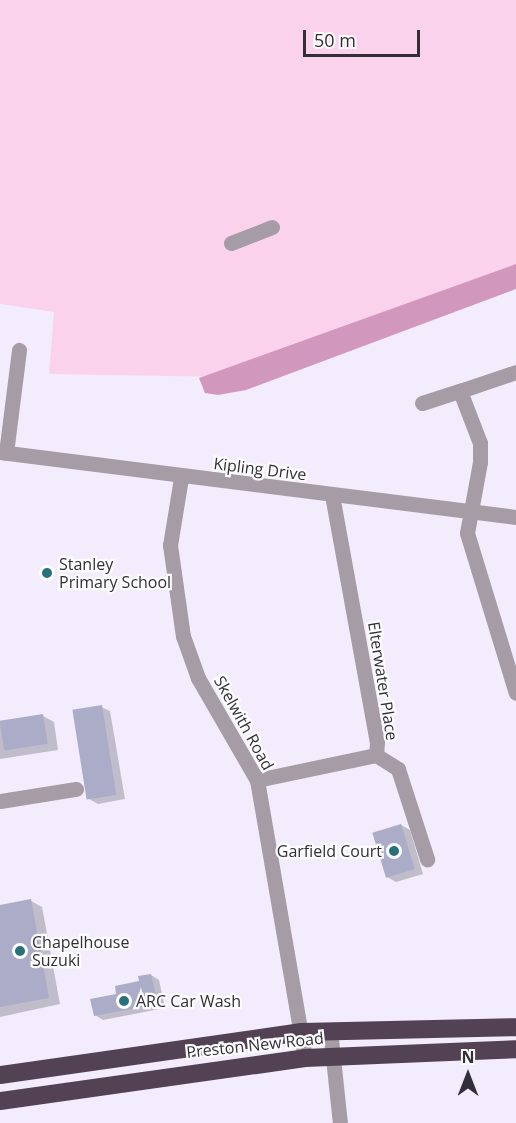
<!DOCTYPE html>
<style>
body{margin:0}
#map{position:relative;width:516px;height:1123px;overflow:hidden;background:#f2ecfc;font-family:"Open Sans",sans-serif}
div>[style]{position:absolute}
.green>*{inset:0;background:#fbd2ec}
.forest>*{inset:0;background:#d297bd}
.shadow>*{inset:0;background:#0003}
.building>*{inset:0;background:#abacc7;transform-origin:0 0}
.street>*{height:15px;margin:-7.5px;padding:0 7.5px;transform-origin:7.5px;border-radius:7.5px;background:#a59ca6}
.highway>*{height:18px;margin:-9px;padding:0 9px;transform-origin:9px;border-radius:9px;background:#524254}
.dots>*{width:16px;height:16px;translate:-50% -50%;box-sizing:border-box;border:3px solid #fcfcfc;border-radius:50%}
span{translate:-50% -50%;white-space:nowrap;text-align:center;line-height:1.15;-webkit-text-stroke:4.5px #fcfcfc;paint-order:stroke}
.street-label{font-size:16px;color:#322f39}
.poi-label{font-size:16px;color:#322f39}
.left{translate:0 -50%;text-align:left}
.right{translate:-100% -50%;text-align:right}
.north{position:absolute;left:438px;top:1045px;width:60px;height:60px;-webkit-text-stroke:4px #fcfcfc;paint-order:stroke;rotate:0deg;font-size:16px;font-weight:700;line-height:24px;text-align:center;color:#322f39}
.north::after{content:'';display:block;margin:auto;width:21px;height:27px;background:#322f39;clip-path:polygon(50% 0,100% 100%,50% 72%,0 100%)}
.scale{position:absolute;left:303px;top:30px;width:117px;height:27px;box-sizing:border-box;border:3px solid #322f39;border-top:0;padding-left:8px;font-size:18px;line-height:21px;white-space:nowrap;color:#322f39;-webkit-text-stroke:4px #fcfcfc;paint-order:stroke}
</style>
<div id="map">
<div class="green">
<div style="clip-path:polygon(0 0,516px 0,516px 273px,227px 377px,49px 374px,54px 312px,0 304px)"></div>
</div>
<div class="forest">
<div style="clip-path:polygon(516px 264px,516px 289px,246px 390px,218px 395px,205px 393px,199px 378px)"></div>
</div>
<div class="shadow">
<div style="clip-path:polygon(101px 707px,110px 711px,125px 799px,98px 804px,89px 799px)"></div>
<div style="clip-path:polygon(43px 716px,54px 722px,58px 750px,0 759px,0 722px)"></div>
<div style="clip-path:polygon(401px 825px,410px 830px,423px 874px,396px 882px,387px 877px)"></div>
<div style="clip-path:polygon(31px 901px,42px 907px,60px 1004px,0 1017px,0 906px)"></div>
<div style="clip-path:polygon(151px 975px,159px 980px,165px 1008px,103px 1020px,95px 1015px)"></div>
</div>
<div class="building">
<div style="left:102px;top:705px;width:91px;height:30px;rotate:81deg"></div>
<div style="left:43px;top:714px;width:30px;height:44px;rotate:81deg"></div>
<div style="left:401px;top:824px;width:47px;height:30px;rotate:73deg"></div>
<div style="clip-path:polygon(31px 899px,49px 998px,0 1007px,0 905px)"></div>
<div style="clip-path:polygon(151px 974px,158px 1004px,94px 1016px,90px 999px,116px 994px,115px 986px,139px 981px,138px 976px)"></div>
</div>
<div class="street">
<div style="left:231px;top:243px;width:44px;rotate:-21.3deg"></div>
<div style="left:516px;top:372px;width:59px;rotate:161.3deg"></div>
<div style="left:460px;top:391px;width:56px;rotate:69deg"></div>
<div style="left:480px;top:443px;width:19px;rotate:90deg"></div>
<div style="left:480px;top:462px;width:72px;rotate:100.4deg"></div>
<div style="left:467px;top:533px;width:167px;rotate:73deg"></div>
<div style="left:422px;top:403px;width:40px;rotate:-18deg"></div>
<div style="left:0;top:452px;width:520px;rotate:7.18deg"></div>
<div style="left:6px;top:453px;width:104px;rotate:-82.8deg"></div>
<div style="left:181px;top:478px;width:68px;rotate:99.3deg"></div>
<div style="left:170px;top:545px;width:92px;rotate:81.9deg"></div>
<div style="left:183px;top:636px;width:45px;rotate:70.3deg"></div>
<div style="left:198px;top:678px;width:118px;rotate:60deg"></div>
<div style="left:257px;top:780px;width:282px;rotate:80.2deg"></div>
<div style="left:332px;top:495px;width:251px;rotate:79.7deg"></div>
<div style="left:377px;top:742px;width:13px;rotate:94deg"></div>
<div style="left:376px;top:755px;width:26px;rotate:32deg"></div>
<div style="left:398px;top:769px;width:95px;rotate:72.1deg"></div>
<div style="left:257px;top:780px;width:122px;rotate:-11.9deg"></div>
<div style="left:0;top:801px;width:77px;rotate:-9deg"></div>
<div style="left:330px;top:1030px;width:94px;rotate:83.9deg"></div>
</div>
<div class="highway">
<div style="left:0;top:1075px;width:305px;rotate:-8.1deg"></div>
<div style="left:302px;top:1032px;width:214px;rotate:-1.3deg"></div>
<div style="left:0;top:1101px;width:308px;rotate:-8deg"></div>
<div style="left:305px;top:1058px;width:211px;rotate:-2.4deg"></div>
</div>
<div class="dots">
<div style="left:47px;top:573px;background:#28717b"></div>
<div style="left:394px;top:851px;background:#28717b"></div>
<div style="left:20px;top:951px;background:#28717b"></div>
<div style="left:124px;top:1001px;background:#28717b"></div>
</div>
<div class="street-label">
<span style="left:260px;top:469px;rotate:7deg">Kipling Drive</span>
<span style="left:383px;top:681px;rotate:81deg">Elterwater Place</span>
<span style="left:244px;top:723px;rotate:61deg">Skelwith Road</span>
<span style="left:255px;top:1045px;rotate:-6deg">Preston New Road</span>
</div>
<div class="poi-label">
<span class="left" style="left:59px;top:573px">Stanley<br>Primary School</span>
<span class="right" style="left:382px;top:851px">Garfield Court</span>
<span class="left" style="left:32px;top:951px">Chapelhouse<br>Suzuki</span>
<span class="left" style="left:136px;top:1001px">ARC Car Wash</span>
</div>
<div class="north">N</div>
<div class="scale">50 m</div>
</div>
